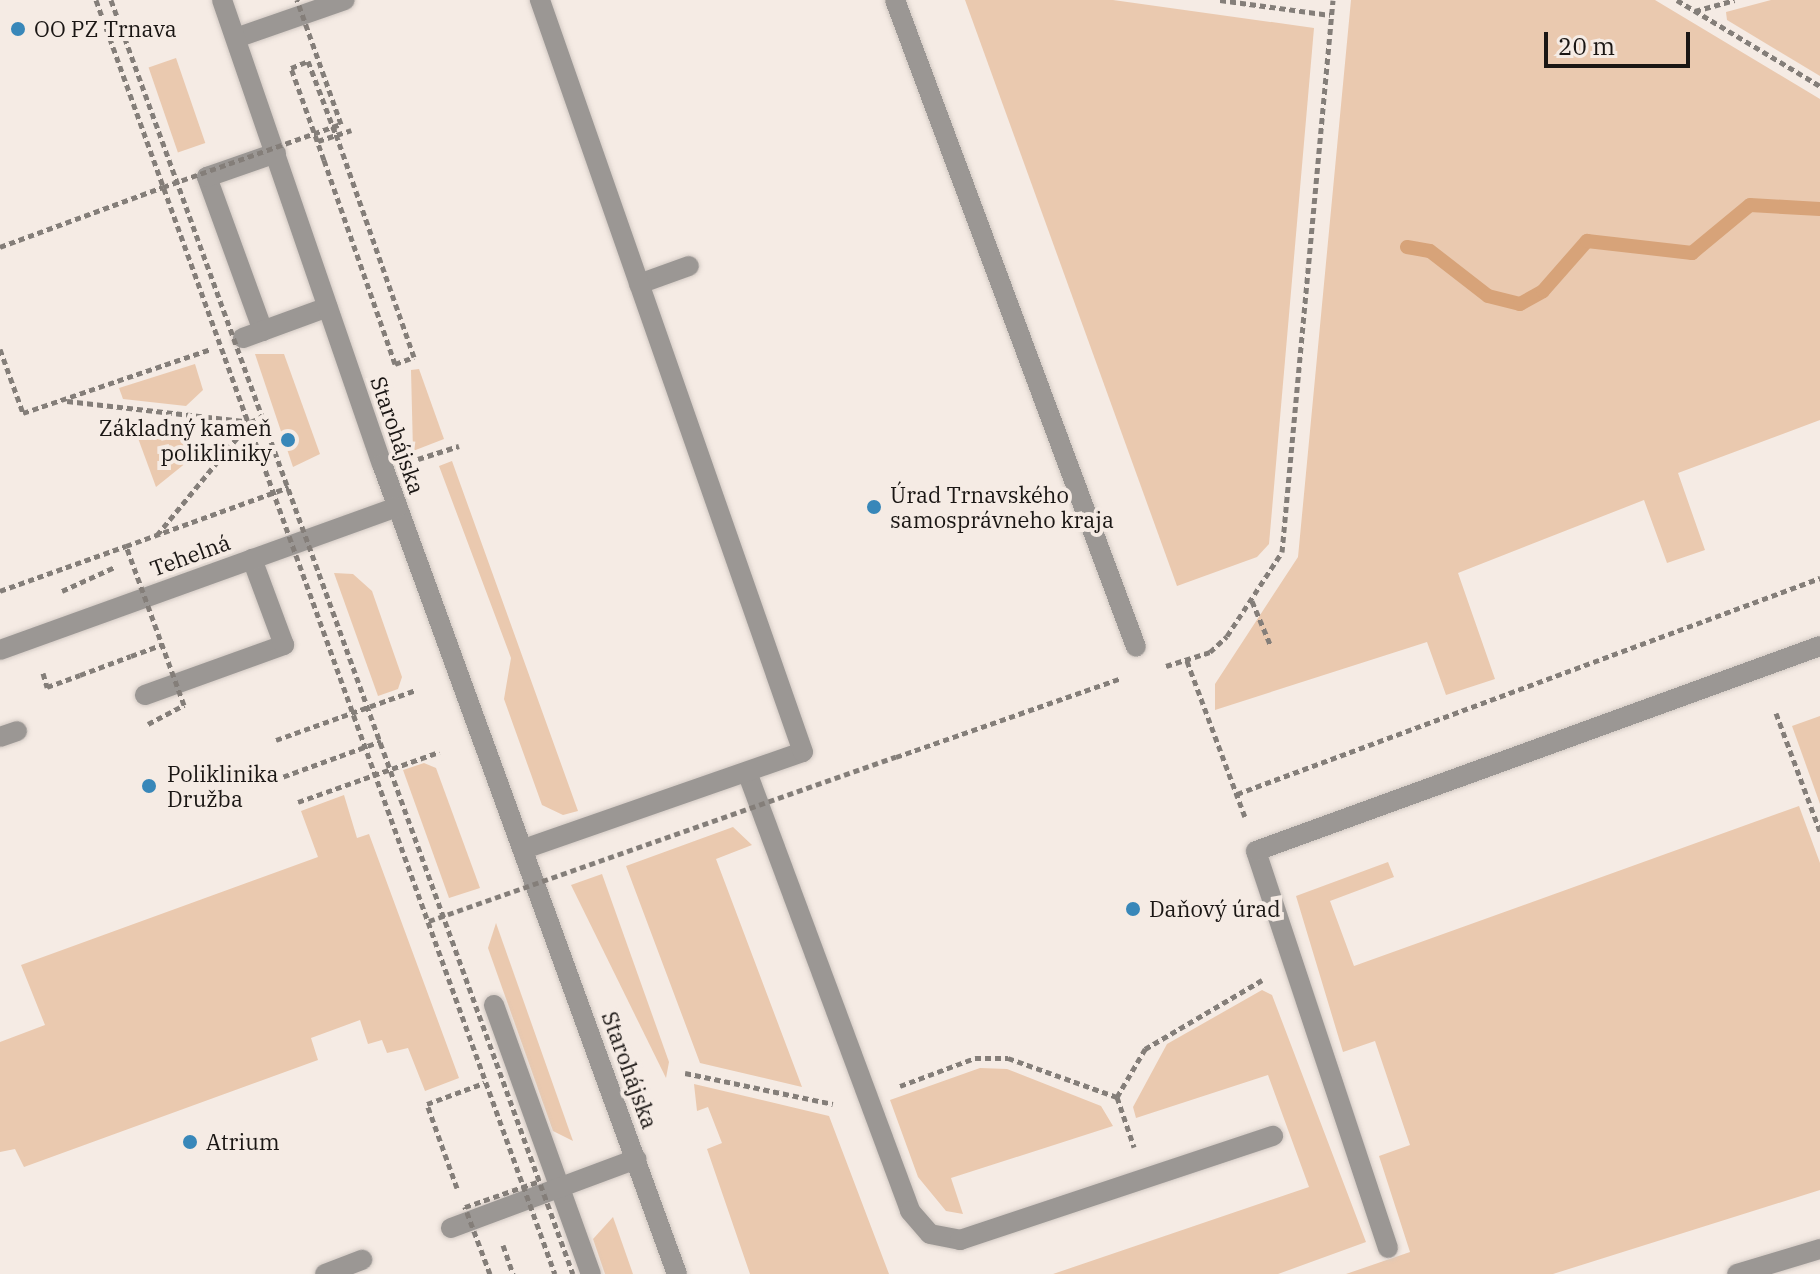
<!DOCTYPE html>
<meta charset="utf-8">
<style>
body{margin:0}
#map{position:relative;width:1820px;height:1274px;overflow:hidden;background:#f5ebe4;font-family:"IBM Plex Serif",serif}
div>[style]{position:absolute}
.green>*{inset:0;background:#eac9af;transform-origin:0 0}
.stream>*{height:14px;margin:-7px;padding:0 7px;transform-origin:7px;border-radius:7px;background:#d7a379}
.path>*{height:5px;margin-top:-2.5px;transform-origin:0;background:repeating-linear-gradient(90deg,#847e79 0 6px,transparent 0 10px)}
.roads{filter:drop-shadow(0 0 2px #d2c9c3) drop-shadow(0 0 2px #d2c9c3)}
.service>*{height:20px;margin:-10px;padding:0 10px;transform-origin:10px;border-radius:10px;background:#9b9794}
.minor>*{height:20px;margin:-10px;padding:0 10px;transform-origin:10px;border-radius:10px;background:#9b9794}
.tertiary>*{height:20px;margin:-10px;padding:0 10px;transform-origin:10px;border-radius:10px;background:#9b9794}
.path-bridge>*{height:5px;margin-top:-2.5px;transform-origin:0;background:repeating-linear-gradient(90deg,#847e79 0 6px,transparent 0 10px)}
.dots>*{width:22px;height:22px;translate:-50% -50%;box-sizing:border-box;border:4px solid #f5ebe4;border-radius:50%}
span{translate:-50% -50%;white-space:nowrap;text-align:center;line-height:1.15;-webkit-text-stroke:8px #f5ebe4;paint-order:stroke}
.poi-label{font-size:22px;color:#1a1614}
.left{translate:0 -50%;text-align:left}
.right{translate:-100% -50%;text-align:right}
.street-label{font-size:22px;color:#1a1614}
.scale{position:absolute;left:1544px;top:32px;width:146px;height:36px;box-sizing:border-box;border:4px solid #1a1614;border-top:0;padding-left:10px;font-size:24px;line-height:28px;white-space:nowrap;color:#1a1614;-webkit-text-stroke:6px #f5ebe4;paint-order:stroke}
</style>
<div id="map">
<div class="green">
<div style="clip-path:polygon(965px 0,1113px 0,1314px 28px,1269px 544px,1257px 557px,1177px 586px)"></div>
<div style="clip-path:polygon(1351px 0,1655px 0,1820px 99px,1820px 420px,1678px 473px,1705px 550px,1667px 563px,1644px 500px,1458px 573px,1495px 679px,1446px 695px,1427px 642px,1215px 710px,1215px 684px,1298px 557px)"></div>
<div style="clip-path:polygon(1771px 0,1820px 0,1820px 76px,1727px 20px,1726px 12px)"></div>
<div style="left:176px;top:58px;width:90px;height:29px;rotate:71deg"></div>
<div style="clip-path:polygon(255px 354px,284px 354px,320px 454px,293px 467px)"></div>
<div style="clip-path:polygon(195px 364px,203px 390px,186px 406px,123px 399px,119px 388px)"></div>
<div style="clip-path:polygon(419px 369px,444px 439px,413px 451px,411px 370px)"></div>
<div style="clip-path:polygon(135px 430px,187px 436px,192px 458px,156px 487px)"></div>
<div style="clip-path:polygon(452px 461px,578px 811px,563px 815px,542px 805px,504px 699px,511px 658px,439px 466px)"></div>
<div style="clip-path:polygon(334px 573px,353px 574px,372px 591px,402px 677px,398px 689px,378px 696px)"></div>
<div style="clip-path:polygon(1820px 716px,1820px 804px,1792px 726px)"></div>
<div style="clip-path:polygon(424px 763px,436px 768px,480px 888px,449px 898px,403px 770px)"></div>
<div style="clip-path:polygon(344px 795px,357px 838px,369px 834px,459px 1078px,425px 1091px,408px 1048px,387px 1053px,382px 1040px,368px 1044px,360px 1020px,311px 1038px,318px 1060px,24px 1167px,15px 1149px,0 1152px,0 1042px,45px 1025px,21px 965px,318px 857px,301px 811px)"></div>
<div style="clip-path:polygon(1799px 806px,1820px 863px,1820px 1190px,1553px 1274px,1346px 1274px,1410px 1252px,1379px 1156px,1410px 1145px,1375px 1041px,1343px 1052px,1296px 896px,1388px 862px,1394px 877px,1330px 901px,1354px 966px)"></div>
<div style="clip-path:polygon(733px 827px,752px 845px,716px 859px,802px 1087px,700px 1063px,626px 866px)"></div>
<div style="clip-path:polygon(602px 874px,669px 1062px,666px 1078px,571px 885px)"></div>
<div style="clip-path:polygon(496px 923px,573px 1141px,553px 1131px,488px 948px)"></div>
<div style="clip-path:polygon(1262px 990px,1272px 995px,1366px 1242px,1278px 1274px,1053px 1274px,1309px 1187px,1268px 1075px,1136px 1118px,1133px 1107px,1167px 1044px)"></div>
<div style="clip-path:polygon(980px 1068px,1007px 1069px,1101px 1106px,1113px 1126px,951px 1178px,963px 1214px,946px 1211px,918px 1177px,890px 1100px)"></div>
<div style="clip-path:polygon(694px 1084px,829px 1116px,889px 1274px,750px 1274px,707px 1149px,722px 1143px,708px 1107px,697px 1111px)"></div>
<div style="clip-path:polygon(613px 1217px,633px 1274px,605px 1274px,593px 1239px)"></div>
</div>
<div class="stream">
<div style="left:1407px;top:247px;width:23px;rotate:10deg"></div>
<div style="left:1430px;top:251px;width:73px;rotate:37.8deg"></div>
<div style="left:1488px;top:296px;width:33px;rotate:14deg"></div>
<div style="left:1520px;top:304px;width:26px;rotate:-29deg"></div>
<div style="left:1543px;top:291px;width:67px;rotate:-48.7deg"></div>
<div style="left:1587px;top:241px;width:106px;rotate:6.5deg"></div>
<div style="left:1692px;top:253px;width:75px;rotate:-39.6deg"></div>
<div style="left:1750px;top:205px;width:70px;rotate:3.3deg"></div>
</div>
<div class="path">
<div style="left:1220px;top:0;width:111px;rotate:7.8deg"></div>
<div style="left:1677px;top:0;width:167px;rotate:31deg"></div>
<div style="left:1695px;top:11px;width:41px;rotate:-15.4deg"></div>
<div style="left:318px;top:141px;width:35px;rotate:-18deg"></div>
<div style="left:324px;top:160px;width:98px;rotate:-109.7deg"></div>
<div style="left:291px;top:68px;width:18px;rotate:-22deg"></div>
<div style="left:308px;top:61px;width:79px;rotate:69.3deg"></div>
<div style="left:0;top:247px;width:174px;rotate:-20.2deg"></div>
<div style="left:0;top:349px;width:68px;rotate:70.2deg"></div>
<div style="left:23px;top:413px;width:199px;rotate:-18.8deg"></div>
<div style="left:67px;top:401px;width:184px;rotate:6.5deg"></div>
<div style="left:418px;top:459px;width:43px;rotate:-17.6deg"></div>
<div style="left:157px;top:535px;width:146px;rotate:-50.5deg"></div>
<div style="left:250px;top:422px;width:14px;rotate:-21deg"></div>
<div style="left:0;top:591px;width:134px;rotate:-19.7deg"></div>
<div style="left:62px;top:591px;width:58px;rotate:-24.4deg"></div>
<div style="left:1252px;top:601px;width:47px;rotate:67.3deg"></div>
<div style="left:131px;top:656px;width:33px;rotate:-20deg"></div>
<div style="left:1187px;top:661px;width:166px;rotate:69.6deg"></div>
<div style="left:1166px;top:666px;width:46px;rotate:-17.7deg"></div>
<div style="left:1210px;top:652px;width:23px;rotate:-43deg"></div>
<div style="left:1227px;top:636px;width:100px;rotate:-56.8deg"></div>
<div style="left:1282px;top:552px;width:554px;rotate:-84.72deg"></div>
<div style="left:43px;top:673px;width:15px;rotate:74deg"></div>
<div style="left:47px;top:687px;width:35px;rotate:-20deg"></div>
<div style="left:1776px;top:713px;width:126px;rotate:69.6deg"></div>
<div style="left:276px;top:740px;width:149px;rotate:-19.7deg"></div>
<div style="left:896px;top:757px;width:239px;rotate:-19.3deg"></div>
<div style="left:274px;top:780px;width:114px;rotate:-20deg"></div>
<div style="left:1237px;top:794px;width:622px;rotate:-20.33deg"></div>
<div style="left:298px;top:802px;width:150px;rotate:-19.5deg"></div>
<div style="left:685px;top:1073px;width:151px;rotate:11.8deg"></div>
<div style="left:900px;top:1086px;width:80px;rotate:-20.5deg"></div>
<div style="left:975px;top:1058px;width:33px"></div>
<div style="left:1008px;top:1058px;width:116px;rotate:19.7deg"></div>
<div style="left:1117px;top:1097px;width:53px;rotate:71.2deg"></div>
<div style="left:1117px;top:1097px;width:56px;rotate:-59.7deg"></div>
<div style="left:1145px;top:1049px;width:136px;rotate:-30.5deg"></div>
<div style="left:457px;top:1188px;width:89px;rotate:-109.7deg"></div>
<div style="left:427px;top:1104px;width:61px;rotate:-20.2deg"></div>
<div style="left:503px;top:1245px;width:31px;rotate:71deg"></div>
</div>
<div class="roads">
<div class="service">
<div style="left:895px;top:0;width:690px;rotate:69.57deg"></div>
<div style="left:236px;top:38px;width:115px;rotate:-19.2deg"></div>
<div style="left:639px;top:284px;width:53px;rotate:-19.8deg"></div>
<div style="left:263px;top:331px;width:164px;rotate:-110deg"></div>
<div style="left:207px;top:177px;width:73px;rotate:-19.2deg"></div>
<div style="left:243px;top:338px;width:90px;rotate:-20deg"></div>
<div style="left:145px;top:695px;width:148px;rotate:-19.8deg"></div>
<div style="left:284px;top:645px;width:92px;rotate:-110.4deg"></div>
<div style="left:0;top:737px;width:18px;rotate:-19deg"></div>
<div style="left:747px;top:772px;width:468px;rotate:69.6deg"></div>
<div style="left:910px;top:1211px;width:30px;rotate:49deg"></div>
<div style="left:930px;top:1234px;width:31px;rotate:11deg"></div>
<div style="left:960px;top:1240px;width:330px;rotate:-18.4deg"></div>
<div style="left:524px;top:849px;width:295px;rotate:-19.2deg"></div>
<div style="left:803px;top:752px;width:797px;rotate:-109.28deg"></div>
<div style="left:494px;top:1005px;width:286px;rotate:70.2deg"></div>
<div style="left:451px;top:1228px;width:198px;rotate:-20.4deg"></div>
<div style="left:1388px;top:1248px;width:418px;rotate:-108.4deg"></div>
<div style="left:1256px;top:851px;width:600px;rotate:-19.97deg"></div>
<div style="left:325px;top:1274px;width:40px;rotate:-21deg"></div>
</div>
<div class="minor">
<div style="left:222px;top:0;width:491px;rotate:71deg"></div>
<div style="left:382px;top:464px;width:862px;rotate:69.99deg"></div>
<div style="left:0;top:650px;width:422px;rotate:-19.8deg"></div>
</div>
<div class="tertiary">
<div style="left:1737px;top:1274px;width:87px;rotate:-16.8deg"></div>
</div>
</div>
<div class="path-bridge">
<div style="left:96px;top:0;width:1354px;rotate:70.19deg"></div>
<div style="left:111px;top:0;width:1355px;rotate:70.07deg"></div>
<div style="left:324px;top:160px;width:216px;rotate:70.8deg"></div>
<div style="left:395px;top:364px;width:20px;rotate:-20deg"></div>
<div style="left:414px;top:357px;width:245px;rotate:-109.3deg"></div>
<div style="left:163px;top:187px;width:189px;rotate:-19.5deg"></div>
<div style="left:341px;top:124px;width:132px;rotate:-109.5deg"></div>
<div style="left:80px;top:675px;width:54px;rotate:-20.4deg"></div>
<div style="left:148px;top:724px;width:41px;rotate:-27.8deg"></div>
<div style="left:184px;top:705px;width:169px;rotate:-110deg"></div>
<div style="left:126px;top:546px;width:173px;rotate:-19.9deg"></div>
<div style="left:429px;top:921px;width:495px;rotate:-19.4deg"></div>
<div style="left:490px;top:1274px;width:72px;rotate:-110.5deg"></div>
<div style="left:465px;top:1207px;width:79px;rotate:-19.1deg"></div>
</div>
<div class="dots">
<div style="left:18px;top:29px;background:#3887b9"></div>
<div style="left:288px;top:440px;background:#3887b9"></div>
<div style="left:874px;top:507px;background:#3887b9"></div>
<div style="left:149px;top:786px;background:#3887b9"></div>
<div style="left:1133px;top:909px;background:#3887b9"></div>
<div style="left:190px;top:1142px;background:#3887b9"></div>
</div>
<div class="poi-label">
<span class="left" style="left:34px;top:29px">OO PZ Trnava</span>
<span class="right" style="left:272px;top:440px">Základný kameň<br>polikliniky</span>
<span class="left" style="left:890px;top:507px">Úrad Trnavského<br>samosprávneho kraja</span>
<span class="left" style="left:167px;top:786px">Poliklinika<br>Družba</span>
<span class="left" style="left:1149px;top:909px">Daňový úrad</span>
<span class="left" style="left:206px;top:1142px">Atrium</span>
</div>
<div class="street-label">
<span style="left:398px;top:435px;rotate:71deg">Starohájska</span>
<span style="left:190px;top:555px;rotate:-20deg">Tehelná</span>
<span style="left:630px;top:1070px;rotate:70deg">Starohájska</span>
</div>
<div class="scale">20 m</div>
</div>
